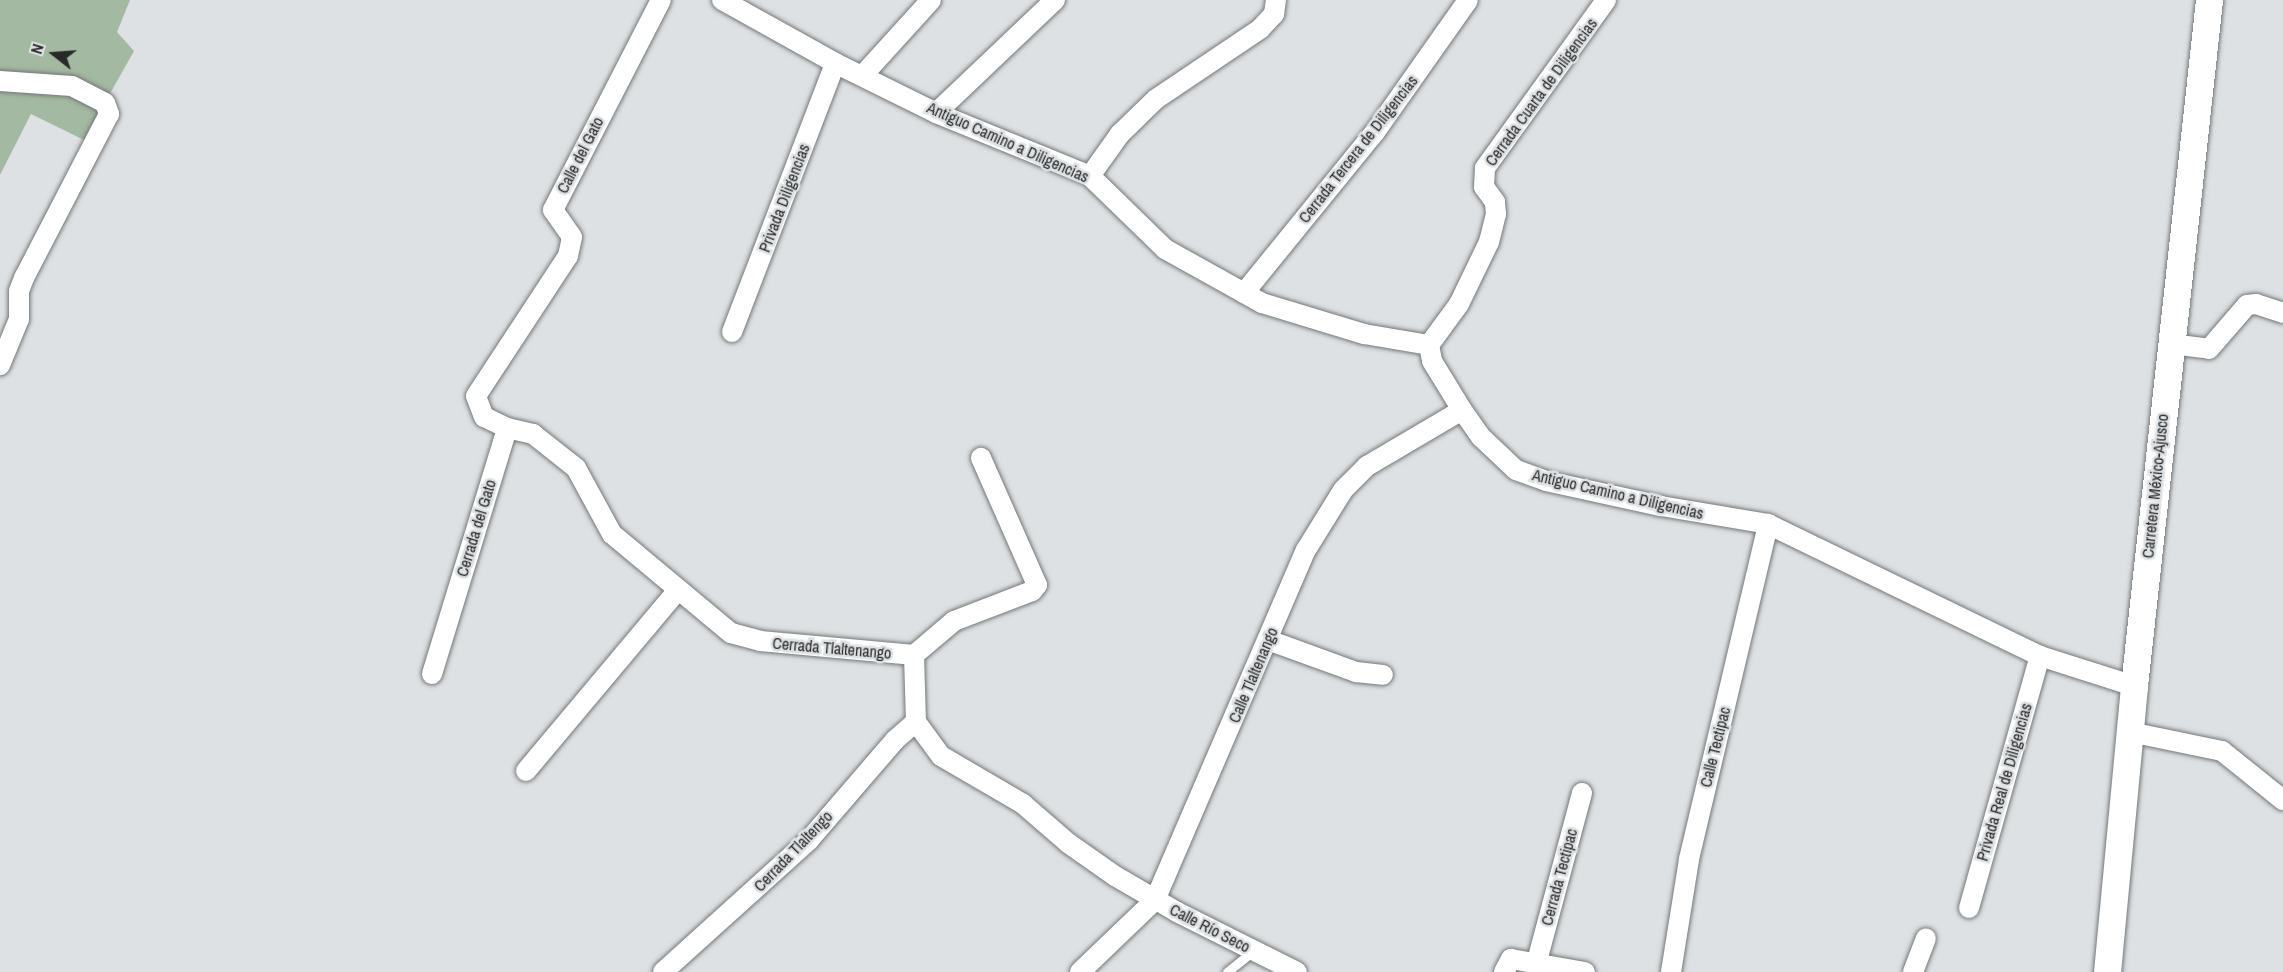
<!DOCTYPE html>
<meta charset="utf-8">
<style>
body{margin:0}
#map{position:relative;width:2283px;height:972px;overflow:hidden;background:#dee1e3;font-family:"Archivo Narrow",sans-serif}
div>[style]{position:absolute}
.green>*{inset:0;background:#a4b9a1}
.roads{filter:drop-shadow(0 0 2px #75787a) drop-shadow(0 0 2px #75787a)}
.lane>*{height:9px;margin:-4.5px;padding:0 4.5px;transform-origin:4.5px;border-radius:4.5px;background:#fff}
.street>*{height:20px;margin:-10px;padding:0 10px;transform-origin:10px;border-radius:10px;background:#fff}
.secondary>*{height:27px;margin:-13.5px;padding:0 13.5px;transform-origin:13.5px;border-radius:13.5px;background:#fff}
span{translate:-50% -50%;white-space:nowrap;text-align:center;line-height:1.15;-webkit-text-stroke:5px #dee1e3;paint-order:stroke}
.street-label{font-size:16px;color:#28292a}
.north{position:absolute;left:24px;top:24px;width:60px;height:60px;-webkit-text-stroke:4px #dee1e3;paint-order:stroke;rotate:287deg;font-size:16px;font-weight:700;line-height:24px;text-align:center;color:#28292a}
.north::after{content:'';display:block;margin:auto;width:21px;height:27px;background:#28292a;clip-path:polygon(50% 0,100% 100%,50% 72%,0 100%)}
</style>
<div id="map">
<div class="green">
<div style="clip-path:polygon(0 0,130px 0,117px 32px,134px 51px,84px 140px,31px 114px,0 175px)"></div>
</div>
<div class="roads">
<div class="lane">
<div style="left:1227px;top:972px;width:33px;rotate:-39deg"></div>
</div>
<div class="street">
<div style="left:722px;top:0;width:129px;rotate:29.1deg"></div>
<div style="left:835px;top:63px;width:113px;rotate:26.3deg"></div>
<div style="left:936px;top:113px;width:166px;rotate:22.2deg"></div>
<div style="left:1090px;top:176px;width:105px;rotate:44.2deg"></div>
<div style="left:1165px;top:249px;width:111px;rotate:29.1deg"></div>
<div style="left:1262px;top:303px;width:107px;rotate:16.9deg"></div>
<div style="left:1364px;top:334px;width:66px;rotate:9.6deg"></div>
<div style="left:863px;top:75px;width:101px;rotate:-47.8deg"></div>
<div style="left:0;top:81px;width:72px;rotate:4deg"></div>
<div style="left:72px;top:86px;width:37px;rotate:27deg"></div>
<div style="left:105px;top:103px;width:12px;rotate:70deg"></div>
<div style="left:109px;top:114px;width:185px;rotate:117.4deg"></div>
<div style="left:24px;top:278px;width:14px;rotate:111deg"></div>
<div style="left:19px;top:291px;width:28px;rotate:90deg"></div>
<div style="left:19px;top:319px;width:50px;rotate:112.4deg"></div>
<div style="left:936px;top:113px;width:164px;rotate:-43.5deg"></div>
<div style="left:1090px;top:176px;width:52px;rotate:-54.5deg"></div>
<div style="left:1120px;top:134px;width:50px;rotate:-44.2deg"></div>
<div style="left:1156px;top:99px;width:125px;rotate:-33.9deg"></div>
<div style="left:1260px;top:29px;width:21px;rotate:-47deg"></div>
<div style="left:1274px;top:14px;width:14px;rotate:-82deg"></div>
<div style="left:1244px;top:293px;width:208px;rotate:-50.9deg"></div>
<div style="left:1375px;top:132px;width:161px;rotate:-54.8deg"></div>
<div style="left:732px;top:332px;width:288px;rotate:-69deg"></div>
<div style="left:2171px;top:344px;width:38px;rotate:7deg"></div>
<div style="left:2209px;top:349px;width:58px;rotate:-49.2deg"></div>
<div style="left:2247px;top:305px;width:9px;rotate:-6deg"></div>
<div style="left:2256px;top:304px;width:28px;rotate:18deg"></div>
<div style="left:1429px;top:345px;width:16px;rotate:79deg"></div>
<div style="left:1432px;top:361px;width:57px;rotate:58.5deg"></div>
<div style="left:1462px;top:410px;width:33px;rotate:55deg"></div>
<div style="left:1481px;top:437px;width:48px;rotate:43.3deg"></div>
<div style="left:1516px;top:470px;width:32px;rotate:20deg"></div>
<div style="left:1546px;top:481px;width:118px;rotate:12.3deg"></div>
<div style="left:1661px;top:506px;width:109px;rotate:9.5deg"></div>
<div style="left:1768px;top:524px;width:302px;rotate:25.9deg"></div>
<div style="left:2040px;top:656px;width:99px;rotate:17.7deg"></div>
<div style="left:1429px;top:345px;width:51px;rotate:-53.8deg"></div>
<div style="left:1459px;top:304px;width:69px;rotate:-64.2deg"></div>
<div style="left:1489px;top:242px;width:29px;rotate:-76deg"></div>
<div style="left:1496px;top:214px;width:12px;rotate:-95deg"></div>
<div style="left:1495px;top:202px;width:19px;rotate:-126deg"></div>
<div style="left:1484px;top:187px;width:19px;rotate:-87deg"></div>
<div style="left:1485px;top:168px;width:207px;rotate:-54.2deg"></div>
<div style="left:507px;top:428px;width:27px;rotate:13deg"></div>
<div style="left:533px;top:434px;width:55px;rotate:38.3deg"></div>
<div style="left:576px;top:468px;width:75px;rotate:61.4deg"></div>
<div style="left:612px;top:534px;width:155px;rotate:39.8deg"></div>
<div style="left:731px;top:633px;width:30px;rotate:15deg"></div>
<div style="left:760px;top:641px;width:155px;rotate:5.2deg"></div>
<div style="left:914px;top:655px;width:67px;rotate:88.3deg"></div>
<div style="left:916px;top:722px;width:42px;rotate:53.7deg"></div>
<div style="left:941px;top:756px;width:95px;rotate:30.3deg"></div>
<div style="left:1023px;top:804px;width:60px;rotate:40.9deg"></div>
<div style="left:1068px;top:843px;width:57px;rotate:35.1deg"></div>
<div style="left:1115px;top:876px;width:72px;rotate:30.1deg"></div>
<div style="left:1177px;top:912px;width:134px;rotate:26.6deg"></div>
<div style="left:1268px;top:640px;width:94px;rotate:20deg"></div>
<div style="left:1356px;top:672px;width:27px;rotate:6deg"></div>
<div style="left:914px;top:655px;width:52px;rotate:-40.4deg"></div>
<div style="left:954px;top:621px;width:84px;rotate:-21deg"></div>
<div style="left:1032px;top:591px;width:8px;rotate:-50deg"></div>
<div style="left:1037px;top:585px;width:139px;rotate:-113.8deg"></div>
<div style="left:432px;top:674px;width:257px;rotate:-73deg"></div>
<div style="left:507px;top:428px;width:25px;rotate:-154deg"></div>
<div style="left:484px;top:417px;width:22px;rotate:-111deg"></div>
<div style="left:476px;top:396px;width:168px;rotate:-56.7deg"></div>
<div style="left:568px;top:256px;width:19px;rotate:-78deg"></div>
<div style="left:572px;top:237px;width:33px;rotate:-125deg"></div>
<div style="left:553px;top:210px;width:236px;rotate:-62.8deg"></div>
<div style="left:2130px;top:732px;width:94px;rotate:11.7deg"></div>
<div style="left:2222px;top:751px;width:78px;rotate:38.8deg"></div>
<div style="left:526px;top:771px;width:235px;rotate:-50deg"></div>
<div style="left:1969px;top:908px;width:262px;rotate:-74.3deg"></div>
<div style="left:1537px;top:961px;width:174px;rotate:-75deg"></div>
<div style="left:663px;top:972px;width:197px;rotate:-42.1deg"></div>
<div style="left:809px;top:840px;width:132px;rotate:-49.3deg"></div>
<div style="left:895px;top:740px;width:28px;rotate:-41deg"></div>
<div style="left:1080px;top:972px;width:104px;rotate:-43.8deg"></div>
<div style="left:1155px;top:900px;width:381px;rotate:-66.7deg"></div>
<div style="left:1306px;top:550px;width:70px;rotate:-58.3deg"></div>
<div style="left:1343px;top:490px;width:34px;rotate:-45deg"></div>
<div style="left:1367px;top:466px;width:110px;rotate:-30.5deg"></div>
<div style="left:1504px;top:972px;width:15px;rotate:-62deg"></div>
<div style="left:1511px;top:959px;width:75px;rotate:10deg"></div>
<div style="left:1671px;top:972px;width:114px;rotate:-80.9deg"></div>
<div style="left:1689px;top:859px;width:344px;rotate:-76.7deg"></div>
<div style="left:1913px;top:972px;width:36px;rotate:-69deg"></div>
</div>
<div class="secondary">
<div style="left:2107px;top:972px;width:287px;rotate:-84.6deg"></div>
<div style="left:2134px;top:686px;width:690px;rotate:-83.76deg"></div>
</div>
</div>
<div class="street-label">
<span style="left:1541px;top:92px;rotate:-54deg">Cerrada Cuarta de Diligencias</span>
<span style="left:1008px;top:142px;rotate:24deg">Antiguo Camino a Diligencias</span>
<span style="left:1358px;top:149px;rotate:-52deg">Cerrada Tercera de Diligencias</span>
<span style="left:580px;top:155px;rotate:-63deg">Calle del Gato</span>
<span style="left:784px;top:198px;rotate:-69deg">Privada Diligencias</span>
<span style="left:2155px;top:486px;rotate:-84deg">Carretera México-Ajusco</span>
<span style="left:1618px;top:494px;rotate:13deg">Antiguo Camino a Diligencias</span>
<span style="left:476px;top:528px;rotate:-73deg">Cerrada del Gato</span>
<span style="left:832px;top:648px;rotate:5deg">Cerrada Tlaltenango</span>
<span style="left:1253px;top:675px;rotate:-67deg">Calle Tlaltenango</span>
<span style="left:1715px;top:747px;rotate:-76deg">Calle Tectipac</span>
<span style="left:2004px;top:782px;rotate:-74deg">Privada Real de Diligencias</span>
<span style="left:793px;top:851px;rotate:-46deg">Cerrada Tlaltengo</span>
<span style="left:1559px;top:877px;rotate:-75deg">Cerrada Tectipac</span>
<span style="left:1210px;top:928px;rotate:27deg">Calle Río Seco</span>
</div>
<div class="north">N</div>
</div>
